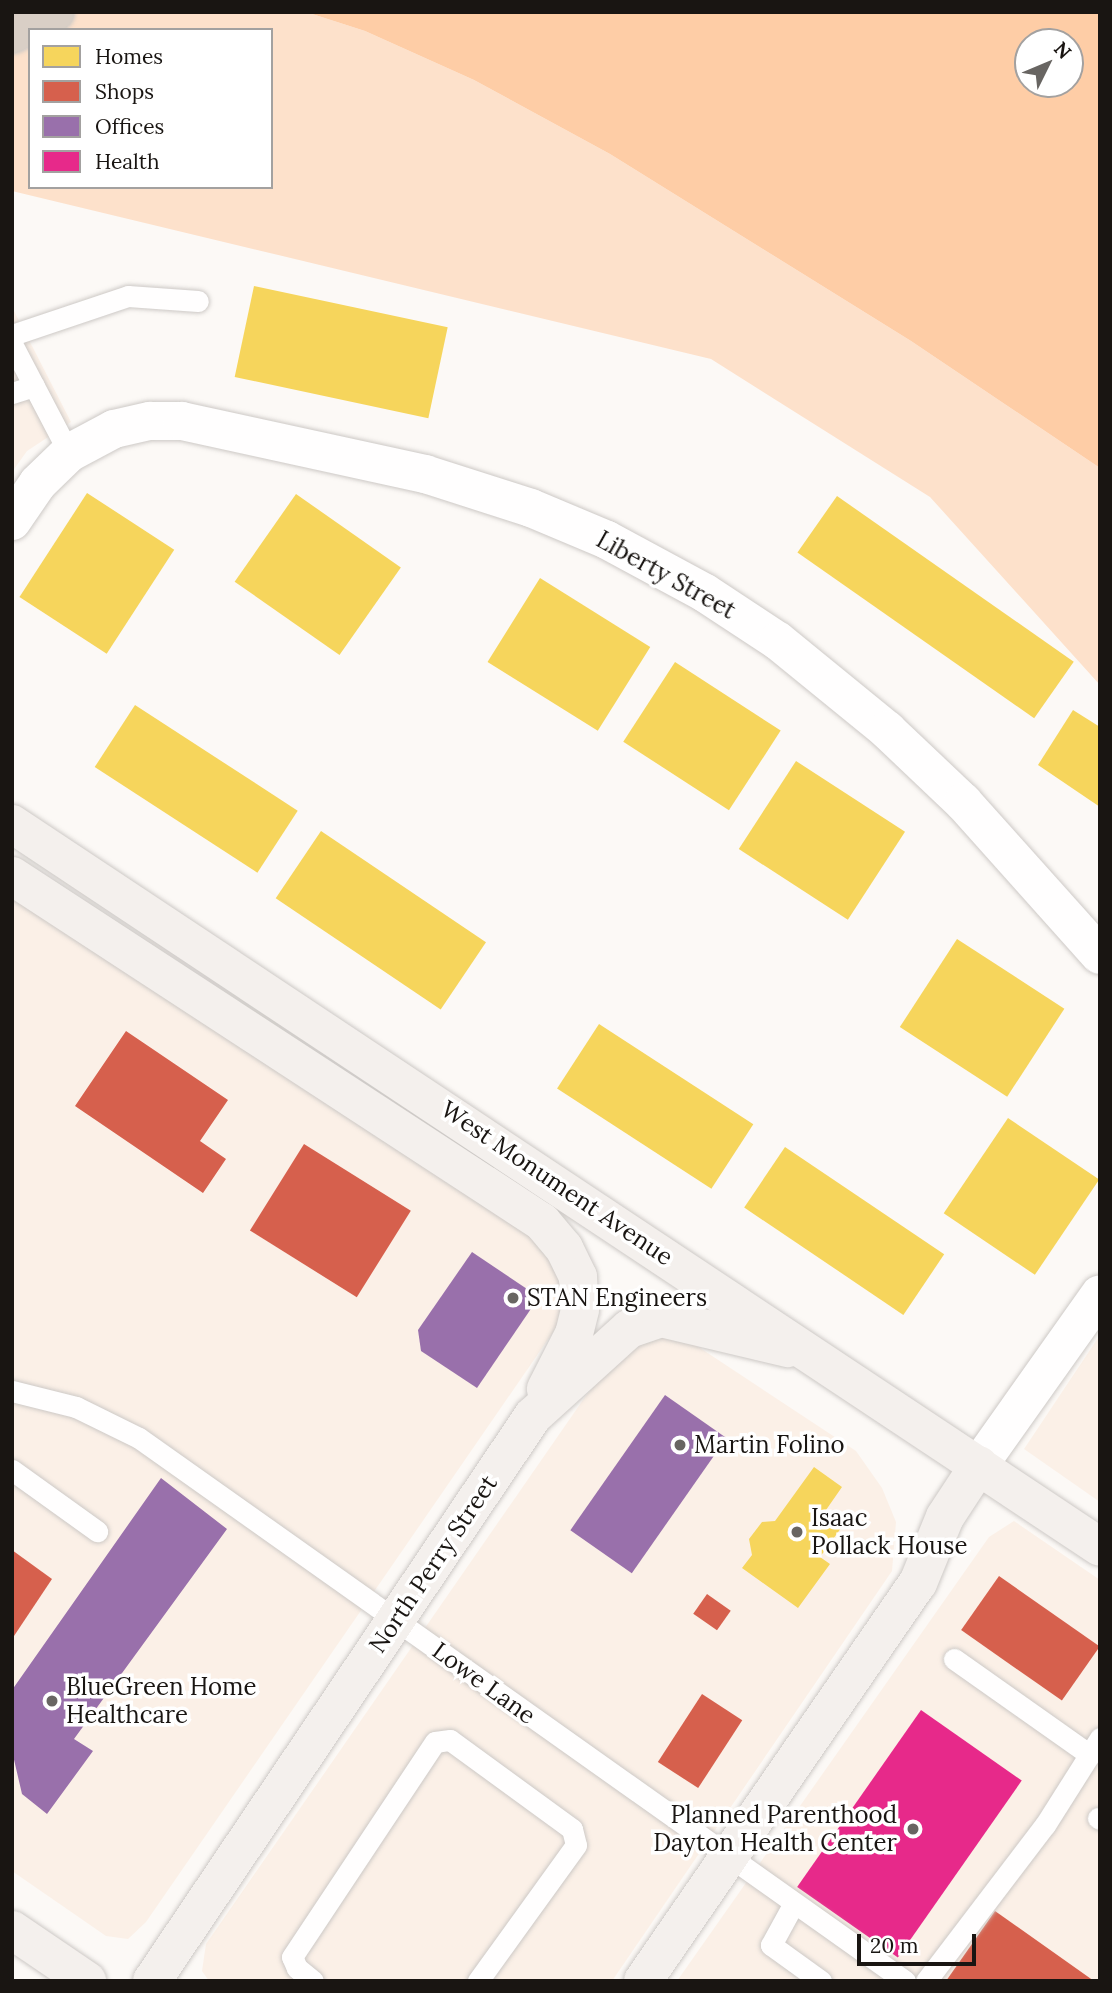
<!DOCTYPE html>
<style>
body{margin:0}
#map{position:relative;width:1112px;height:1993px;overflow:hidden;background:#fcf9f6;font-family:Lora,serif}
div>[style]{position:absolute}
.built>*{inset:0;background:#fbf0e7}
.green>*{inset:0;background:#fde1cb}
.water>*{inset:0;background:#fecda6}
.homes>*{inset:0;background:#f6d55c;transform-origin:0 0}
.shops>*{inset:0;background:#d6604d;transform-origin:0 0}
.offices>*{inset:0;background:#9970ab;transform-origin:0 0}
.health>*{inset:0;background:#e7298a;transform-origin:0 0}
.roads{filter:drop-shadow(0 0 2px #cdc9c6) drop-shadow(0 0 2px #cdc9c6)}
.lane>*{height:21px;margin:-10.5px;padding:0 10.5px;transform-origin:10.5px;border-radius:10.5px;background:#fffefe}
.street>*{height:38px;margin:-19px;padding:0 19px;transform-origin:19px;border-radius:19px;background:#fffefe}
.secondary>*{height:38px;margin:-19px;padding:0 19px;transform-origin:19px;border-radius:19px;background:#f4f0ed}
.highway>*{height:38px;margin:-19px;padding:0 19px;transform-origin:19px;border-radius:19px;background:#d9cfc6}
.dots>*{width:19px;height:19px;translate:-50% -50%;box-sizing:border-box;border:4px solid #fff;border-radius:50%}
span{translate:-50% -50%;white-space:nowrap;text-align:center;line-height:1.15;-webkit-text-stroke:7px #fff;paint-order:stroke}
.street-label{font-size:24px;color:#191512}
.poi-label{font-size:24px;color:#191512}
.left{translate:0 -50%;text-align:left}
.right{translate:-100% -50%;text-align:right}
.frame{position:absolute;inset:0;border:14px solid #191512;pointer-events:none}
.legend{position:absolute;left:28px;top:28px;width:245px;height:161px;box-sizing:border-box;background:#fff;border:2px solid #a3a1a0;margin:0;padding:9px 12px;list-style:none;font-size:21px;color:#191512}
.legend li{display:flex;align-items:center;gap:14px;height:35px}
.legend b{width:35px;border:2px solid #a3a1a0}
.north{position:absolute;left:1014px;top:28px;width:70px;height:70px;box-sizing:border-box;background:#fff;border:2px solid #a3a1a0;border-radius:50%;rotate:47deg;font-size:19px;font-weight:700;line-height:28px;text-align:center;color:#191512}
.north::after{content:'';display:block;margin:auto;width:24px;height:32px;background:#686562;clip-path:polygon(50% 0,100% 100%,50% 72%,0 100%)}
.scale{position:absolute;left:857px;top:1934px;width:119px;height:32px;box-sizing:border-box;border:4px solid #191512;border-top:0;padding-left:9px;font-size:21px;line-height:24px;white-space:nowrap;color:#191512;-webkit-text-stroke:5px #fff;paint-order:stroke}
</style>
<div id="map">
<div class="built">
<div style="clip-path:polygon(12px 307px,71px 422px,27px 451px,12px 472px)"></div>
<div style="clip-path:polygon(12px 894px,532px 1233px,567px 1284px,558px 1325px,146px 1922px,128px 1939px,106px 1936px,12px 1871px)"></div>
<div style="clip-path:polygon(656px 1333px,688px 1340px,856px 1451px,882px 1488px,896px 1522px,892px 1571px,612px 1981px,209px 1981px,202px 1971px,206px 1944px,585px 1397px,624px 1348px)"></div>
<div style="clip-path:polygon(1100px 1335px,1100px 1502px,1024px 1449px)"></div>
<div style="clip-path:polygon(1014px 1521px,1100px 1580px,1100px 1981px,677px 1981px,989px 1537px)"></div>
</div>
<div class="green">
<div style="clip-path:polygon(evenodd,12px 12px,306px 12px,365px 31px,474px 80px,610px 154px,911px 341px,1100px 468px,1100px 685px,930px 497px,711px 359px,12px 191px,12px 12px,30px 30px,271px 30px,271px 187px,30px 187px,30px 30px)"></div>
</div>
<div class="water">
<div style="clip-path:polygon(evenodd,306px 12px,1100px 12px,1100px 468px,911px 341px,610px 154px,474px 80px,365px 31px,306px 12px,1028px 42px,1070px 42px,1070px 84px,1028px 84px,1028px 42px)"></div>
</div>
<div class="homes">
<div style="left:254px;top:286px;width:198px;height:93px;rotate:12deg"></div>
<div style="left:87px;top:493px;width:104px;height:124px;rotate:33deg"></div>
<div style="left:296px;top:494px;width:128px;height:107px;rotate:35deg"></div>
<div style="left:837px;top:496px;width:289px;height:69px;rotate:35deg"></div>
<div style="left:540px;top:578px;width:130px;height:99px;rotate:32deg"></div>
<div style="left:675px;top:662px;width:126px;height:95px;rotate:33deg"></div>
<div style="left:135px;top:705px;width:194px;height:74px;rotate:33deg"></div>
<div style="clip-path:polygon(1073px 710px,1100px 727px,1100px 807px,1038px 765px)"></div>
<div style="left:796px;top:761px;width:130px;height:105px;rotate:33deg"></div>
<div style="left:321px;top:831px;width:199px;height:81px;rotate:34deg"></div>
<div style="left:957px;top:939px;width:128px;height:105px;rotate:33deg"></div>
<div style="left:599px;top:1024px;width:184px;height:77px;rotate:33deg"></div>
<div style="left:1008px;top:1118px;width:110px;height:115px;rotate:34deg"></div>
<div style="left:785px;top:1147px;width:192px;height:73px;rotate:34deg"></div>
<div style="clip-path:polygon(814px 1467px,842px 1487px,826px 1510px,844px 1524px,820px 1557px,830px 1564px,798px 1608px,742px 1568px,752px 1555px,749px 1539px,762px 1522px,775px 1521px)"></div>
</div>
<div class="shops">
<div style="clip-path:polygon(126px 1031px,228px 1100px,200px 1141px,226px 1159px,203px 1193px,75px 1106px)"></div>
<div style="left:304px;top:1144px;width:126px;height:102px;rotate:32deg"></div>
<div style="clip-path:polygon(12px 1550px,52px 1579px,12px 1639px)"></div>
<div style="left:999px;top:1576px;width:123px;height:66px;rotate:35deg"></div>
<div style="left:707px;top:1594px;width:29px;height:24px;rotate:35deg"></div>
<div style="left:702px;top:1694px;width:48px;height:81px;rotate:33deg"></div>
<div style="clip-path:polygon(995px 1911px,1094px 1981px,946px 1981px)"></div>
</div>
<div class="offices">
<div style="clip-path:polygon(472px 1252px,539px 1297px,477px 1388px,421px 1351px,418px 1330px)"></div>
<div style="left:665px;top:1395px;width:75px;height:165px;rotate:35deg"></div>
<div style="clip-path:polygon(161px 1478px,227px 1529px,74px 1739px,93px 1751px,47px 1814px,22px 1794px,12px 1751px,12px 1690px)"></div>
</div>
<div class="health">
<div style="left:921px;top:1710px;width:123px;height:216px;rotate:35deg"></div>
</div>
<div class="roads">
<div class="lane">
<div style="left:12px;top:335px;width:122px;rotate:-18.6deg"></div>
<div style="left:128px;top:296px;width:70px;rotate:4.1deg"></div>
<div style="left:12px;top:344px;width:123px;rotate:62.4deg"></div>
<div style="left:12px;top:393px;width:23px;rotate:-18deg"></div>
<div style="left:12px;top:1391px;width:66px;rotate:14deg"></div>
<div style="left:76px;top:1407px;width:70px;rotate:26.2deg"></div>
<div style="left:139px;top:1438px;width:939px;rotate:35.33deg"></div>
<div style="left:12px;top:1470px;width:105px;rotate:35.7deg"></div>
<div style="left:954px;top:1659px;width:166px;rotate:35.2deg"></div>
<div style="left:1098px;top:1818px;width:2px;rotate:27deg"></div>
<div style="left:794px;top:1903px;width:48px;rotate:118.7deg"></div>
<div style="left:771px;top:1945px;width:62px;rotate:35.8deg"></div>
<div style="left:313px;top:1981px;width:21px;rotate:-141deg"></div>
<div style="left:297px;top:1968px;width:12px;rotate:-114deg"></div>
<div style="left:292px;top:1957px;width:258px;rotate:-56.4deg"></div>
<div style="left:435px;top:1742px;width:15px;rotate:-8deg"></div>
<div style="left:450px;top:1740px;width:151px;rotate:36.1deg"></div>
<div style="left:572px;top:1829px;width:16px;rotate:76deg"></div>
<div style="left:576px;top:1845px;width:168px;rotate:125.8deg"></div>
<div style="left:926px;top:1981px;width:196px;rotate:-52.7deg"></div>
<div style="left:1045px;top:1825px;width:103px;rotate:-57.7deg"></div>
</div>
<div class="street">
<div style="left:12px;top:521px;width:46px;rotate:-55.6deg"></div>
<div style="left:38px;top:483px;width:43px;rotate:-44.1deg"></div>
<div style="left:69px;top:453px;width:51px;rotate:-28.1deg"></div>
<div style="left:114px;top:429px;width:37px;rotate:-13deg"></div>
<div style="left:150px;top:421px;width:32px"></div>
<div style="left:182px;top:421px;width:249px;rotate:12.3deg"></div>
<div style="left:425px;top:474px;width:111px;rotate:17.8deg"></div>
<div style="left:531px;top:508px;width:82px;rotate:22.8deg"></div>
<div style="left:607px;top:540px;width:111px;rotate:28.4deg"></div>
<div style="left:705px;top:593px;width:87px;rotate:33.3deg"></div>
<div style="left:778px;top:641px;width:141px;rotate:39.2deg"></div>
<div style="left:887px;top:730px;width:105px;rotate:43.5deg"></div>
<div style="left:963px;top:802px;width:205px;rotate:48.2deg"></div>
<div style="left:979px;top:1465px;width:209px;rotate:-54.7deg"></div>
</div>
<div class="secondary">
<div style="left:12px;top:824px;width:1306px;rotate:33.6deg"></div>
<div style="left:12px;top:876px;width:633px;rotate:33.14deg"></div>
<div style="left:542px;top:1222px;width:34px;rotate:50deg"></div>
<div style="left:564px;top:1248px;width:32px;rotate:64deg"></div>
<div style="left:578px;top:1277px;width:33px;rotate:87deg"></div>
<div style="left:580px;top:1310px;width:25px;rotate:104deg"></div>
<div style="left:574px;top:1334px;width:62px;rotate:117deg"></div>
<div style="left:12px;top:1930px;width:91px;rotate:34.2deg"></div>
<div style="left:152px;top:1981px;width:681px;rotate:-56.01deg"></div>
<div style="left:533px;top:1416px;width:130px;rotate:-42.2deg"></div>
<div style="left:629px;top:1329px;width:34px;rotate:-19deg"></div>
<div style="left:661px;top:1318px;width:130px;rotate:13.4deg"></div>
<div style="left:643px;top:1981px;width:484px;rotate:-55.4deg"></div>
<div style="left:918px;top:1583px;width:71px;rotate:-67.8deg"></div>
<div style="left:945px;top:1517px;width:62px;rotate:-56.8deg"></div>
</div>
<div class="highway">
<div style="left:12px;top:34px;width:48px;rotate:-27.1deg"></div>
</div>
</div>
<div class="dots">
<div style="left:513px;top:1298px;background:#686562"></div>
<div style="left:680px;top:1445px;background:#686562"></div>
<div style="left:797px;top:1532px;background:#686562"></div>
<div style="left:52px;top:1701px;background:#686562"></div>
<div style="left:913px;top:1829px;background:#686562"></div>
</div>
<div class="street-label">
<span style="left:666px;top:575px;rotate:29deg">Liberty Street</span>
<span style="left:557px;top:1183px;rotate:34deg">West Monument Avenue</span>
<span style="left:433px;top:1564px;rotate:-56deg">North Perry Street</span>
<span style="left:484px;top:1683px;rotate:36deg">Lowe Lane</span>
</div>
<div class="poi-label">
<span class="left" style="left:527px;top:1298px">STAN Engineers</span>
<span class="left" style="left:694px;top:1445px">Martin Folino</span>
<span class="left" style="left:811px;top:1532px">Isaac<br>Pollack House</span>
<span class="left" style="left:66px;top:1701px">BlueGreen Home<br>Healthcare</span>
<span class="right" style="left:897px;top:1829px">Planned Parenthood<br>Dayton Health Center</span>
</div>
<div class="frame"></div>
<ul class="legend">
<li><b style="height:19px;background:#f6d55c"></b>Homes</li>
<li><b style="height:19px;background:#d6604d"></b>Shops</li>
<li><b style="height:19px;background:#9970ab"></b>Offices</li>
<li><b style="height:19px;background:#e7298a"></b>Health</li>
</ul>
<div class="north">N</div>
<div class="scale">20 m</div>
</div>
